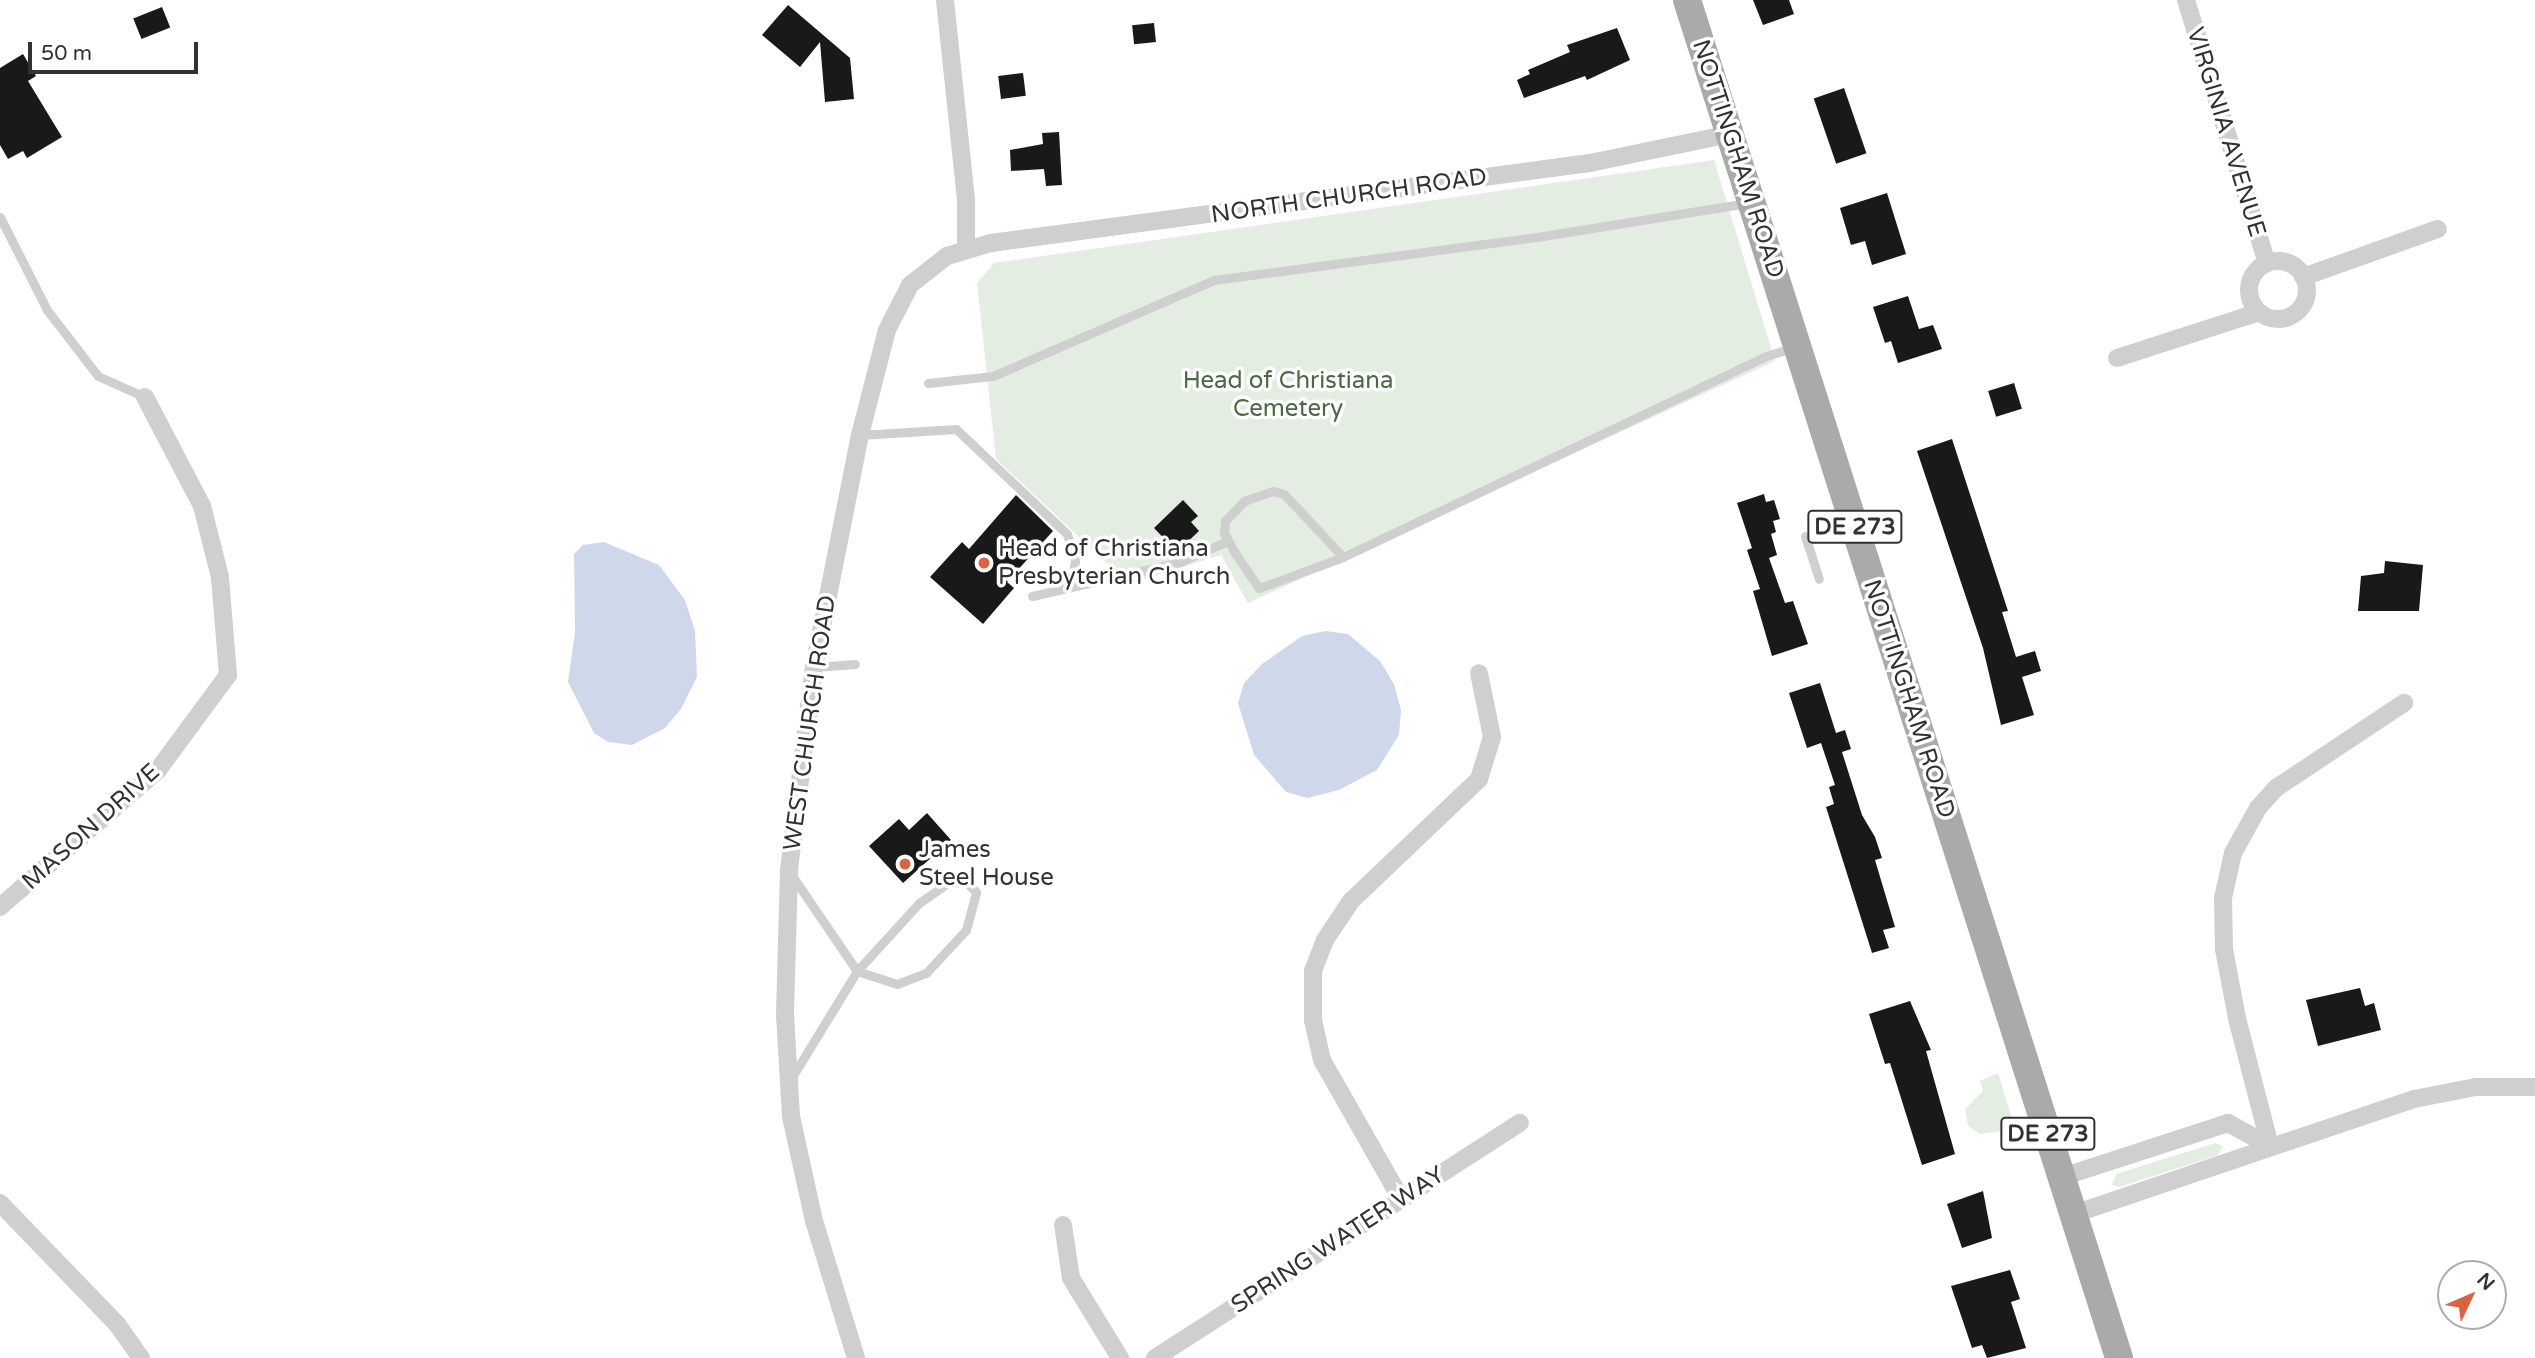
<!DOCTYPE html>
<style>
body{margin:0}
#map{position:relative;width:2535px;height:1358px;overflow:hidden;background:#fff;font-family:"Varela Round",sans-serif}
div>[style]{position:absolute}
.green>*{inset:0;background:#e4ede1}
.water>*{inset:0;background:#cfd8eb}
.building>*{inset:0;background:#191919;transform-origin:0 0}
.service>*{height:9px;margin:-4.5px;padding:0 4.5px;transform-origin:4.5px;border-radius:4.5px;background:#cfcfcf}
.minor>*{height:18px;margin:-9px;padding:0 9px;transform-origin:9px;border-radius:9px;background:#cfcfcf}
.minor>.ring{margin:-9px;padding:0;box-sizing:content-box;background:none;border:18px solid #cfcfcf;border-radius:50%}
.primary>*{height:28px;margin:-14px;padding:0 14px;transform-origin:14px;border-radius:14px;background:#aaa}
.dots>*{width:19px;height:19px;translate:-50% -50%;box-sizing:border-box;border:4px solid #fff;border-radius:50%}
span{translate:-50% -50%;white-space:nowrap;text-align:center;line-height:1.15;-webkit-text-stroke:7px #fff;paint-order:stroke}
.shield-label span{padding:2px 5px;background:#fff;border:2px solid;border-radius:5px;-webkit-text-stroke-width:0}
.shield-label{font-size:23px;color:#323232;font-weight:700}
.street-label{font-size:24px;color:#323232}
.park-label{font-size:24px;color:#496b41}
.poi-label{font-size:24px;color:#323232}
.left{translate:0 -50%;text-align:left}
.north{position:absolute;left:2437px;top:1260px;width:70px;height:70px;box-sizing:border-box;background:#fff;border:2px solid #adadad;border-radius:50%;rotate:46deg;font-size:19px;font-weight:700;line-height:28px;text-align:center;color:#323232}
.north::after{content:'';display:block;margin:auto;width:24px;height:32px;background:#da6342;clip-path:polygon(50% 0,100% 100%,50% 72%,0 100%)}
.scale{position:absolute;left:28px;top:42px;width:170px;height:32px;box-sizing:border-box;border:4px solid #323232;border-top:0;padding-left:9px;font-size:21px;line-height:24px;white-space:nowrap;color:#323232;-webkit-text-stroke:5px #fff;paint-order:stroke}
</style>
<div id="map">
<div class="green">
<div style="clip-path:polygon(1714px 160px,1775px 361px,1248px 603px,1221px 555px,1129px 584px,996px 459px,977px 283px,994px 263px)"></div>
<div style="clip-path:polygon(1998px 1073px,2015px 1129px,1980px 1134px,1968px 1126px,1965px 1109px,1983px 1091px,1980px 1081px)"></div>
<div style="clip-path:polygon(2215px 1143px,2223px 1146px,2218px 1155px,2119px 1187px,2112px 1185px,2116px 1174px)"></div>
</div>
<div class="water">
<div style="clip-path:polygon(604px 542px,659px 565px,685px 600px,695px 631px,697px 677px,681px 709px,665px 728px,632px 745px,608px 742px,594px 733px,568px 682px,575px 632px,574px 554px,583px 545px)"></div>
<div style="clip-path:polygon(1325px 631px,1348px 634px,1380px 661px,1394px 684px,1401px 710px,1399px 735px,1377px 770px,1339px 790px,1307px 798px,1286px 792px,1254px 755px,1238px 703px,1244px 683px,1262px 664px,1302px 636px)"></div>
</div>
<div class="building">
<div style="clip-path:polygon(1753px 0,1789px 0,1794px 14px,1763px 25px)"></div>
<div style="clip-path:polygon(788px 5px,850px 58px,854px 99px,825px 102px,820px 42px,800px 67px,762px 35px)"></div>
<div style="left:162px;top:7px;width:22px;height:31px;rotate:68deg"></div>
<div style="left:1154px;top:23px;width:19px;height:22px;rotate:84deg"></div>
<div style="clip-path:polygon(1617px 28px,1630px 60px,1587px 80px,1585px 76px,1524px 98px,1517px 80px,1530px 74px,1528px 70px,1570px 52px,1567px 45px)"></div>
<div style="clip-path:polygon(23px 54px,36px 76px,28px 81px,62px 137px,27px 158px,23px 151px,8px 159px,0 145px,0 68px)"></div>
<div style="left:1023px;top:73px;width:23px;height:25px;rotate:83deg"></div>
<div style="left:1844px;top:88px;width:69px;height:32px;rotate:71deg"></div>
<div style="clip-path:polygon(1059px 132px,1062px 185px,1046px 186px,1044px 169px,1011px 171px,1010px 150px,1043px 144px,1042px 133px)"></div>
<div style="clip-path:polygon(1887px 193px,1906px 254px,1872px 265px,1865px 241px,1851px 245px,1840px 208px)"></div>
<div style="clip-path:polygon(1908px 296px,1919px 329px,1933px 325px,1942px 349px,1898px 363px,1891px 341px,1885px 343px,1873px 307px)"></div>
<div style="left:2014px;top:383px;width:27px;height:27px;rotate:73deg"></div>
<div style="clip-path:polygon(1952px 439px,2008px 611px,2002px 612px,2016px 657px,2035px 651px,2041px 671px,2022px 677px,2034px 715px,2001px 725px,1983px 648px,1917px 451px)"></div>
<div style="clip-path:polygon(1764px 494px,1766px 502px,1774px 500px,1780px 519px,1773px 521px,1776px 532px,1771px 534px,1777px 555px,1769px 558px,1785px 603px,1793px 601px,1808px 644px,1772px 656px,1753px 591px,1760px 589px,1747px 550px,1752px 548px,1737px 503px)"></div>
<div style="clip-path:polygon(1016px 495px,1053px 531px,1007px 582px,1014px 588px,983px 624px,930px 577px,962px 542px,969px 549px)"></div>
<div style="clip-path:polygon(1183px 500px,1198px 516px,1191px 522px,1199px 531px,1177px 552px,1154px 528px)"></div>
<div style="clip-path:polygon(2385px 561px,2423px 565px,2419px 611px,2358px 611px,2361px 576px,2384px 573px)"></div>
<div style="clip-path:polygon(1820px 683px,1836px 733px,1845px 730px,1851px 749px,1842px 752px,1862px 815px,1875px 837px,1882px 858px,1875px 860px,1895px 927px,1883px 930px,1889px 948px,1872px 953px,1826px 807px,1834px 804px,1829px 787px,1835px 785px,1821px 743px,1807px 748px,1789px 693px)"></div>
<div style="clip-path:polygon(927px 813px,951px 840px,903px 883px,869px 846px,899px 819px,909px 830px)"></div>
<div style="clip-path:polygon(2360px 988px,2365px 1006px,2374px 1003px,2381px 1030px,2318px 1046px,2306px 1000px)"></div>
<div style="clip-path:polygon(1910px 1001px,1931px 1050px,1926px 1051px,1955px 1154px,1922px 1165px,1890px 1063px,1885px 1064px,1869px 1014px)"></div>
<div style="clip-path:polygon(1983px 1191px,1992px 1238px,1962px 1248px,1947px 1204px)"></div>
<div style="clip-path:polygon(2010px 1270px,2020px 1299px,2011px 1302px,2026px 1348px,1987px 1358px,1982px 1345px,1972px 1348px,1951px 1286px)"></div>
</div>
<div class="service">
<div style="left:0;top:217px;width:104px;rotate:63.2deg"></div>
<div style="left:47px;top:310px;width:83px;rotate:52.3deg"></div>
<div style="left:98px;top:376px;width:51px;rotate:24.1deg"></div>
<div style="left:928px;top:383px;width:65px;rotate:-6.1deg"></div>
<div style="left:993px;top:376px;width:241px;rotate:-23.5deg"></div>
<div style="left:1214px;top:280px;width:326px;rotate:-7.6deg"></div>
<div style="left:1537px;top:237px;width:213px;rotate:-9.2deg"></div>
<div style="left:860px;top:435px;width:96px;rotate:-3.6deg"></div>
<div style="left:956px;top:429px;width:153px;rotate:43.4deg"></div>
<div style="left:1067px;top:534px;width:28px;rotate:73deg"></div>
<div style="left:1075px;top:561px;width:26px;rotate:99deg"></div>
<div style="left:1805px;top:536px;width:45px;rotate:72deg"></div>
<div style="left:1343px;top:557px;width:90px;rotate:159.7deg"></div>
<div style="left:1259px;top:588px;width:42px;rotate:-124.4deg"></div>
<div style="left:1235px;top:553px;width:23px;rotate:-119deg"></div>
<div style="left:1224px;top:533px;width:12px;rotate:-85deg"></div>
<div style="left:1225px;top:521px;width:28px;rotate:-46deg"></div>
<div style="left:1244px;top:501px;width:31px;rotate:-19deg"></div>
<div style="left:1273px;top:491px;width:11px;rotate:15deg"></div>
<div style="left:1284px;top:494px;width:86px;rotate:46.9deg"></div>
<div style="left:1343px;top:557px;width:468px;rotate:-25.4deg"></div>
<div style="left:1766px;top:356px;width:31px;rotate:-17deg"></div>
<div style="left:1032px;top:596px;width:152px;rotate:-12.9deg"></div>
<div style="left:1180px;top:562px;width:52px;rotate:-23.6deg"></div>
<div style="left:814px;top:667px;width:41px;rotate:-4.2deg"></div>
<div style="left:791px;top:874px;width:117px;rotate:55.8deg"></div>
<div style="left:857px;top:971px;width:42px;rotate:18deg"></div>
<div style="left:897px;top:984px;width:31px;rotate:-21deg"></div>
<div style="left:926px;top:973px;width:59px;rotate:-47.1deg"></div>
<div style="left:966px;top:930px;width:39px;rotate:-75deg"></div>
<div style="left:976px;top:892px;width:13px;rotate:-135deg"></div>
<div style="left:967px;top:883px;width:18px;rotate:-177deg"></div>
<div style="left:949px;top:882px;width:37px;rotate:145deg"></div>
<div style="left:919px;top:903px;width:92px;rotate:132.4deg"></div>
<div style="left:857px;top:971px;width:124px;rotate:121.5deg"></div>
</div>
<div class="minor">
<div style="left:945px;top:0;width:200px;rotate:84deg"></div>
<div style="left:966px;top:199px;width:50px;rotate:90deg"></div>
<div style="left:2186px;top:0;width:275px;rotate:72.9deg"></div>
<div class="ring" style="left:2249px;top:261px;width:40px;height:40px"></div>
<div style="left:2303px;top:277px;width:143px;rotate:-19.6deg"></div>
<div style="left:2117px;top:358px;width:149px;rotate:-17.9deg"></div>
<div style="left:0;top:907px;width:209px;rotate:-40.9deg"></div>
<div style="left:158px;top:770px;width:118px;rotate:-53.6deg"></div>
<div style="left:228px;top:675px;width:98px;rotate:-94.7deg"></div>
<div style="left:220px;top:577px;width:73px;rotate:-104.2deg"></div>
<div style="left:202px;top:506px;width:123px;rotate:-117.6deg"></div>
<div style="left:2270px;top:1146px;width:132px;rotate:-104.5deg"></div>
<div style="left:2237px;top:1018px;width:70px;rotate:-100.7deg"></div>
<div style="left:2224px;top:949px;width:51px;rotate:-91.1deg"></div>
<div style="left:2223px;top:898px;width:46px;rotate:-77.5deg"></div>
<div style="left:2233px;top:853px;width:51px;rotate:-60.9deg"></div>
<div style="left:2258px;top:808px;width:27px;rotate:-48deg"></div>
<div style="left:2276px;top:788px;width:154px;rotate:-33.6deg"></div>
<div style="left:2062px;top:1177px;width:175px;rotate:-18deg"></div>
<div style="left:2228px;top:1123px;width:48px;rotate:28.7deg"></div>
<div style="left:1401px;top:1199px;width:160px;rotate:-119.6deg"></div>
<div style="left:1322px;top:1060px;width:41px;rotate:-102.7deg"></div>
<div style="left:1313px;top:1020px;width:49px;rotate:-90deg"></div>
<div style="left:1313px;top:971px;width:33px;rotate:-69deg"></div>
<div style="left:1325px;top:940px;width:47px;rotate:-56.3deg"></div>
<div style="left:1351px;top:901px;width:177px;rotate:-43.6deg"></div>
<div style="left:1479px;top:779px;width:44px;rotate:-72.8deg"></div>
<div style="left:1492px;top:737px;width:65px;rotate:-101.5deg"></div>
<div style="left:0;top:1203px;width:168px;rotate:46deg"></div>
<div style="left:117px;top:1324px;width:42px;rotate:54.8deg"></div>
<div style="left:2074px;top:1214px;width:359px;rotate:-18.7deg"></div>
<div style="left:2414px;top:1099px;width:63px;rotate:-11deg"></div>
<div style="left:2476px;top:1087px;width:59px"></div>
<div style="left:1063px;top:1225px;width:54px;rotate:81.4deg"></div>
<div style="left:1071px;top:1278px;width:94px;rotate:58.5deg"></div>
<div style="left:856px;top:1358px;width:143px;rotate:-107deg"></div>
<div style="left:814px;top:1221px;width:107px;rotate:-102.4deg"></div>
<div style="left:791px;top:1116px;width:102px;rotate:-93.4deg"></div>
<div style="left:785px;top:1014px;width:144px;rotate:-88.4deg"></div>
<div style="left:789px;top:870px;width:205px;rotate:-83deg"></div>
<div style="left:814px;top:667px;width:237px;rotate:-78.8deg"></div>
<div style="left:860px;top:435px;width:108px;rotate:-75.6deg"></div>
<div style="left:887px;top:330px;width:51px;rotate:-62.9deg"></div>
<div style="left:910px;top:285px;width:47px;rotate:-38.1deg"></div>
<div style="left:947px;top:256px;width:46px;rotate:-16.5deg"></div>
<div style="left:991px;top:243px;width:604px;rotate:-7.61deg"></div>
<div style="left:1590px;top:163px;width:143px;rotate:-11.7deg"></div>
<div style="left:1155px;top:1358px;width:434px;rotate:-32.8deg"></div>
</div>
<div class="primary">
<div style="left:1687px;top:0;width:1425px;rotate:72.35deg"></div>
</div>
<div class="dots">
<div style="left:984px;top:563px;background:#da6342"></div>
<div style="left:905px;top:864px;background:#da6342"></div>
</div>
<div class="shield-label">
<span style="left:1855px;top:527px">DE 273</span>
<span style="left:2048px;top:1134px">DE 273</span>
</div>
<div class="street-label">
<span style="left:2226px;top:132px;rotate:73deg">VIRGINIA AVENUE</span>
<span style="left:1738px;top:159px;rotate:72deg">NOTTINGHAM ROAD</span>
<span style="left:1349px;top:196px;rotate:-8deg">NORTH CHURCH ROAD</span>
<span style="left:1909px;top:699px;rotate:72deg">NOTTINGHAM ROAD</span>
<span style="left:810px;top:723px;rotate:-82deg">WEST CHURCH ROAD</span>
<span style="left:91px;top:827px;rotate:-42deg">MASON DRIVE</span>
<span style="left:1338px;top:1240px;rotate:-33deg">SPRING WATER WAY</span>
</div>
<div class="park-label">
<span style="left:1288px;top:395px">Head of Christiana<br>Cemetery</span>
</div>
<div class="poi-label">
<span class="left" style="left:998px;top:563px">Head of Christiana<br>Presbyterian Church</span>
<span class="left" style="left:919px;top:864px">James<br>Steel House</span>
</div>
<div class="north">N</div>
<div class="scale">50 m</div>
</div>
